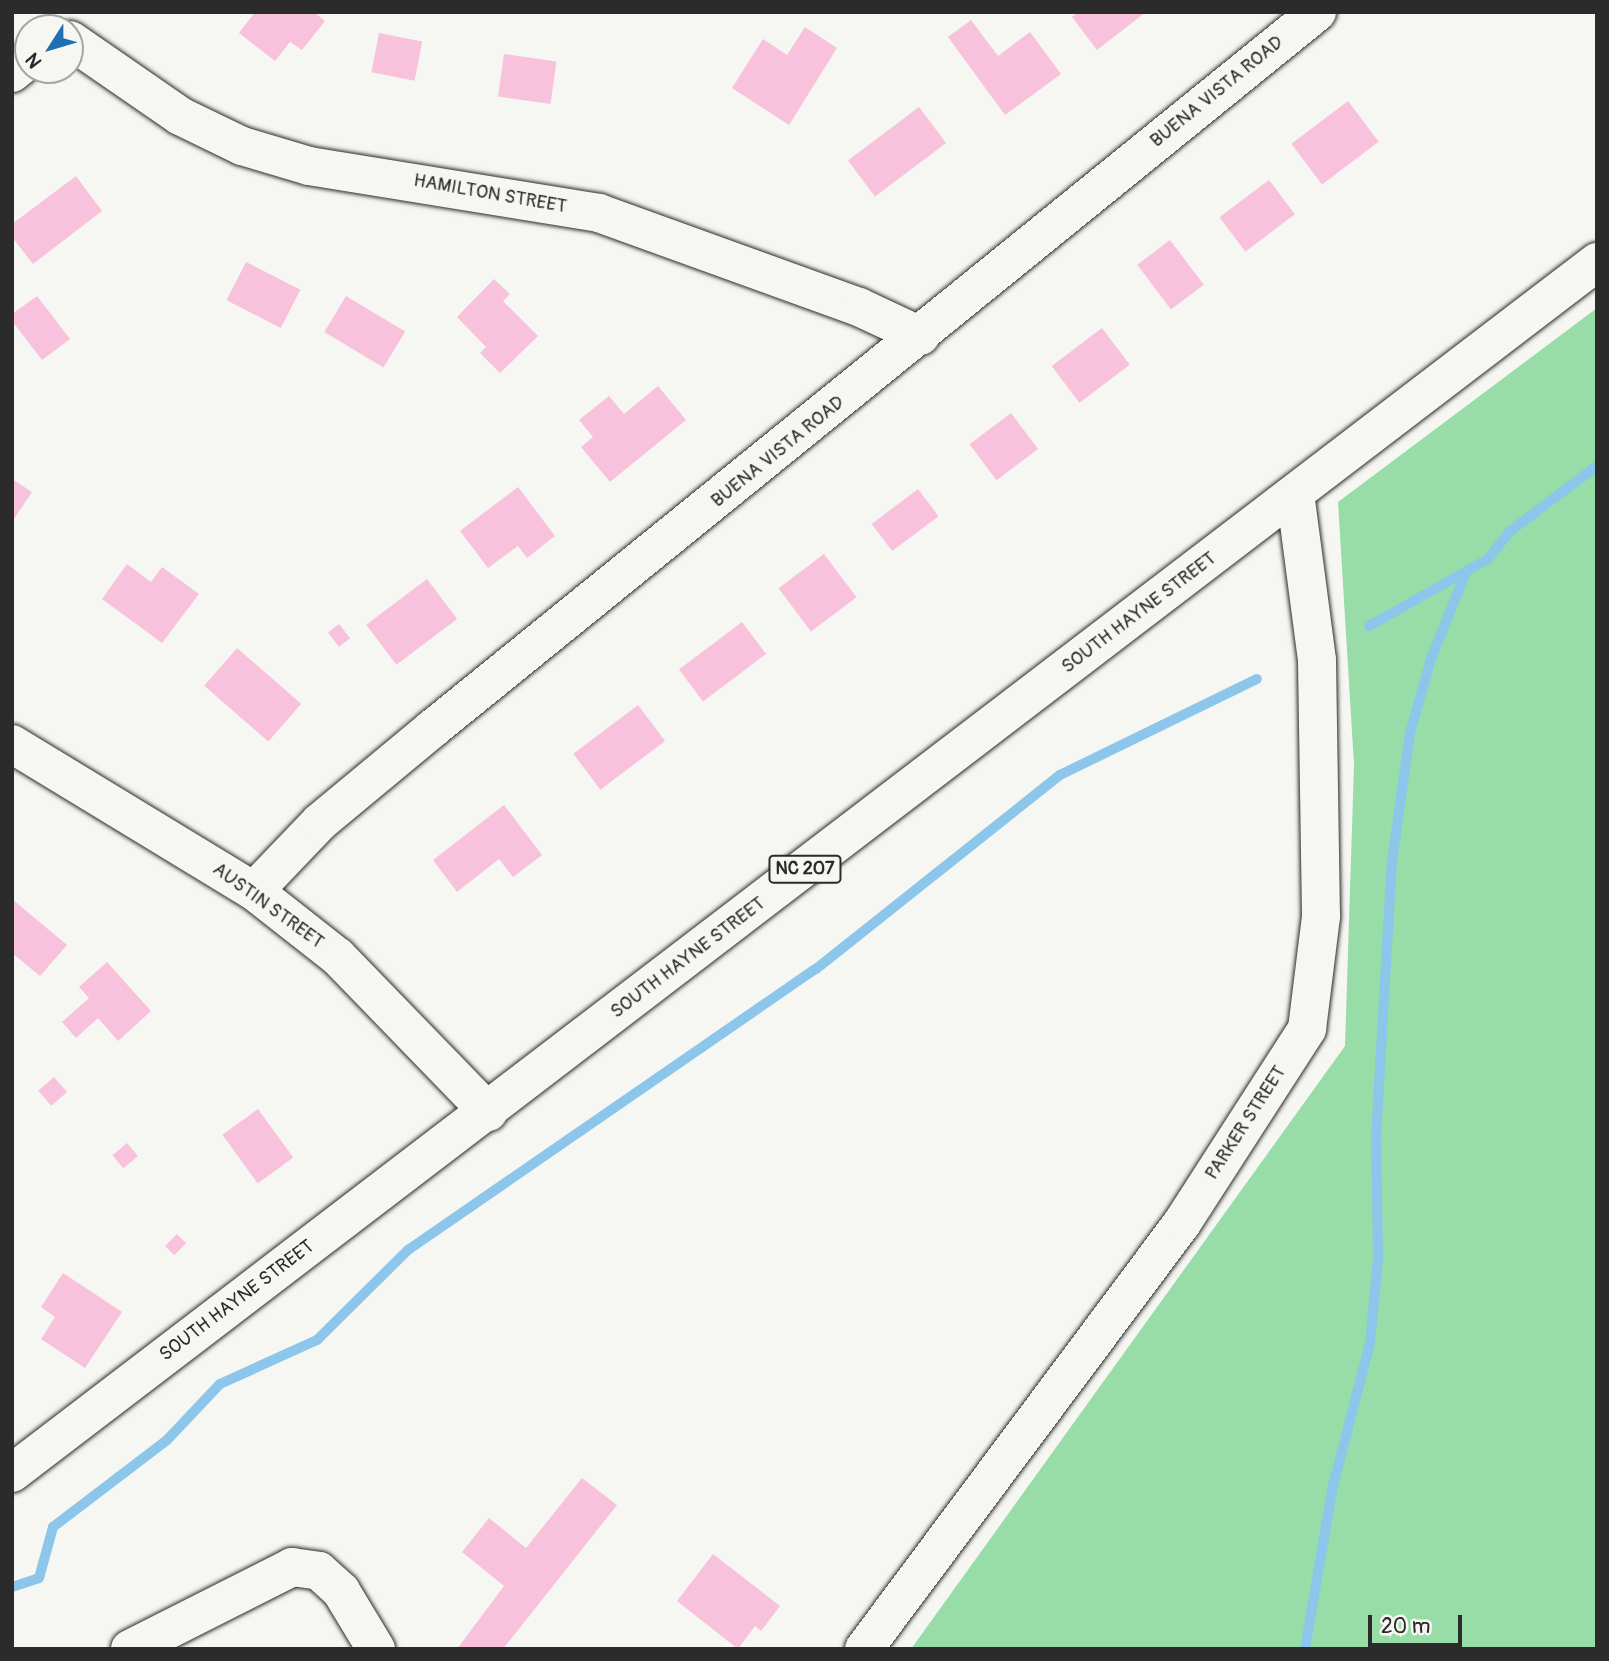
<!DOCTYPE html>
<style>
body{margin:0}
#map{position:relative;width:1609px;height:1661px;overflow:hidden;background:#f6f6f2;font-family:Pangolin,sans-serif}
div>[style]{position:absolute}
.green>*{inset:0;background:#98dca8}
.stream>*{height:10px;margin:-5px;padding:0 5px;transform-origin:5px;border-radius:5px;background:#8cc6eb}
.building>*{inset:0;background:#f8c2dc;transform-origin:0 0}
.roads{filter:drop-shadow(0 0 2px #2b2b2b) drop-shadow(0 0 2px #2b2b2b)}
.minor>*{height:38px;margin:-19px;padding:0 19px;transform-origin:19px;border-radius:19px;background:#f6f6f2}
.major>*{height:38px;margin:-19px;padding:0 19px;transform-origin:19px;border-radius:19px;background:#f6f6f2}
span{translate:-50% -50%;white-space:nowrap;text-align:center;line-height:1.15;-webkit-text-stroke:7px #f6f6f2;paint-order:stroke}
.shield-label span{padding:2px 5px;background:#f6f6f2;border:2px solid;border-radius:5px;-webkit-text-stroke-width:0}
.shield-label{font-size:18px;color:#2b2b2b;font-weight:700}
.street-label{font-size:19px;color:#2b2b2b}
.frame{position:absolute;inset:0;border:14px solid #2b2b2b;pointer-events:none}
.north{position:absolute;left:14px;top:14px;width:70px;height:70px;box-sizing:border-box;background:#f6f6f2;border:2px solid #a5a5a2;border-radius:50%;rotate:233deg;font-size:19px;font-weight:700;line-height:28px;text-align:center;color:#2b2b2b}
.north::after{content:'';display:block;margin:auto;width:24px;height:32px;background:#1f6fb2;clip-path:polygon(50% 0,100% 100%,50% 72%,0 100%)}
.scale{position:absolute;left:1368px;top:1615px;width:94px;height:32px;box-sizing:border-box;border:4px solid #2b2b2b;border-top:0;padding-left:9px;font-size:21px;line-height:24px;white-space:nowrap;color:#2b2b2b;-webkit-text-stroke:5px #f6f6f2;paint-order:stroke}
</style>
<div id="map">
<div class="green">
<div style="clip-path:polygon(1597px 308px,1597px 1649px,911px 1649px,1345px 1046px,1354px 765px,1338px 502px)"></div>
</div>
<div class="stream">
<div style="left:1369px;top:626px;width:137px;rotate:-29.4deg"></div>
<div style="left:1488px;top:559px;width:34px;rotate:-52deg"></div>
<div style="left:1509px;top:532px;width:110px;rotate:-36.9deg"></div>
<div style="left:12px;top:1587px;width:28px;rotate:-18deg"></div>
<div style="left:39px;top:1578px;width:53px;rotate:-74.6deg"></div>
<div style="left:53px;top:1527px;width:143px;rotate:-37.3deg"></div>
<div style="left:167px;top:1440px;width:77px;rotate:-46.6deg"></div>
<div style="left:220px;top:1384px;width:107px;rotate:-24.4deg"></div>
<div style="left:317px;top:1340px;width:128px;rotate:-44.7deg"></div>
<div style="left:408px;top:1250px;width:495px;rotate:-34.6deg"></div>
<div style="left:816px;top:969px;width:312px;rotate:-38.5deg"></div>
<div style="left:1060px;top:775px;width:219px;rotate:-26deg"></div>
<div style="left:1305px;top:1649px;width:165px;rotate:-80.3deg"></div>
<div style="left:1333px;top:1486px;width:148px;rotate:-75.5deg"></div>
<div style="left:1370px;top:1343px;width:85px;rotate:-84.6deg"></div>
<div style="left:1378px;top:1258px;width:121px;rotate:-90.9deg"></div>
<div style="left:1376px;top:1137px;width:275px;rotate:-86.7deg"></div>
<div style="left:1392px;top:862px;width:130px;rotate:-82.1deg"></div>
<div style="left:1410px;top:733px;width:77px;rotate:-74.2deg"></div>
<div style="left:1431px;top:659px;width:94px;rotate:-68.1deg"></div>
</div>
<div class="building">
<div style="clip-path:polygon(255px 12px,314px 12px,325px 21px,302px 50px,290px 42px,275px 61px,239px 33px)"></div>
<div style="clip-path:polygon(1078px 12px,1146px 12px,1097px 50px,1072px 17px)"></div>
<div style="clip-path:polygon(971px 20px,998px 56px,1030px 32px,1061px 74px,1005px 115px,948px 37px)"></div>
<div style="clip-path:polygon(805px 27px,837px 48px,789px 125px,732px 88px,763px 39px,787px 55px)"></div>
<div style="left:379px;top:33px;width:44px;height:40px;rotate:11deg"></div>
<div style="left:504px;top:54px;width:53px;height:43px;rotate:8deg"></div>
<div style="left:1348px;top:101px;width:51px;height:71px;rotate:53deg"></div>
<div style="left:919px;top:107px;width:45px;height:89px;rotate:53deg"></div>
<div style="clip-path:polygon(76px 176px,102px 211px,33px 264px,12px 237px,12px 224px)"></div>
<div style="left:1269px;top:180px;width:43px;height:62px;rotate:53deg"></div>
<div style="left:1170px;top:240px;width:56px;height:41px;rotate:53deg"></div>
<div style="left:246px;top:262px;width:61px;height:43px;rotate:27deg"></div>
<div style="clip-path:polygon(494px 279px,510px 294px,503px 301px,538px 336px,500px 373px,480px 353px,486px 347px,457px 317px)"></div>
<div style="clip-path:polygon(37px 296px,70px 339px,42px 360px,12px 321px,12px 314px)"></div>
<div style="left:346px;top:296px;width:69px;height:42px;rotate:31deg"></div>
<div style="left:1102px;top:328px;width:46px;height:63px;rotate:53deg"></div>
<div style="clip-path:polygon(658px 386px,686px 420px,610px 482px,581px 447px,593px 437px,579px 420px,609px 396px,624px 414px)"></div>
<div style="left:1011px;top:413px;width:45px;height:52px;rotate:53deg"></div>
<div style="clip-path:polygon(12px 479px,32px 492px,12px 522px)"></div>
<div style="clip-path:polygon(518px 487px,555px 536px,527px 558px,518px 546px,488px 568px,460px 531px)"></div>
<div style="left:918px;top:489px;width:34px;height:58px;rotate:53deg"></div>
<div style="left:824px;top:554px;width:54px;height:57px;rotate:53deg"></div>
<div style="clip-path:polygon(127px 564px,151px 582px,162px 567px,199px 594px,162px 643px,102px 599px)"></div>
<div style="left:427px;top:579px;width:50px;height:76px;rotate:53deg"></div>
<div style="left:742px;top:622px;width:40px;height:79px;rotate:53deg"></div>
<div style="left:339px;top:624px;width:18px;height:14px;rotate:52deg"></div>
<div style="left:237px;top:648px;width:85px;height:50px;rotate:41deg"></div>
<div style="left:638px;top:705px;width:45px;height:81px;rotate:53deg"></div>
<div style="clip-path:polygon(504px 805px,542px 855px,513px 877px,499px 859px,457px 892px,433px 860px)"></div>
<div style="clip-path:polygon(12px 899px,67px 945px,40px 976px,12px 953px)"></div>
<div style="clip-path:polygon(107px 962px,151px 1011px,118px 1041px,98px 1018px,76px 1038px,62px 1022px,89px 998px,79px 987px)"></div>
<div style="left:54px;top:1077px;width:20px;height:21px;rotate:49deg"></div>
<div style="left:258px;top:1109px;width:60px;height:44px;rotate:54deg"></div>
<div style="left:127px;top:1143px;width:17px;height:19px;rotate:50deg"></div>
<div style="left:177px;top:1234px;width:13px;height:17px;rotate:45deg"></div>
<div style="clip-path:polygon(63px 1273px,122px 1312px,85px 1368px,41px 1339px,55px 1317px,41px 1307px)"></div>
<div style="clip-path:polygon(582px 1478px,617px 1505px,503px 1649px,457px 1649px,504px 1586px,462px 1552px,489px 1518px,526px 1548px)"></div>
<div style="clip-path:polygon(713px 1554px,780px 1606px,761px 1631px,755px 1626px,738px 1649px,677px 1601px)"></div>
</div>
<div class="roads">
<div class="minor">
<div style="left:70px;top:40px;width:134px;rotate:34.6deg"></div>
<div style="left:180px;top:116px;width:69px;rotate:25.8deg"></div>
<div style="left:242px;top:146px;width:70px;rotate:16.6deg"></div>
<div style="left:309px;top:166px;width:294px;rotate:9.2deg"></div>
<div style="left:599px;top:213px;width:276px;rotate:19.9deg"></div>
<div style="left:859px;top:307px;width:68px;rotate:25.1deg"></div>
<div style="left:12px;top:73px;width:21px;rotate:-39deg"></div>
<div style="left:12px;top:744px;width:283px;rotate:31.3deg"></div>
<div style="left:254px;top:891px;width:107px;rotate:38.2deg"></div>
<div style="left:338px;top:957px;width:216px;rotate:45.9deg"></div>
<div style="left:254px;top:891px;width:95px;rotate:-46.3deg"></div>
<div style="left:320px;top:822px;width:146px;rotate:-39.7deg"></div>
<div style="left:432px;top:729px;width:1139px;rotate:-39.01deg"></div>
<div style="left:130px;top:1649px;width:182px;rotate:-26.8deg"></div>
<div style="left:292px;top:1567px;width:27px;rotate:8deg"></div>
<div style="left:319px;top:1571px;width:30px;rotate:42deg"></div>
<div style="left:341px;top:1591px;width:68px;rotate:58.9deg"></div>
<div style="left:864px;top:1649px;width:532px;rotate:-53.26deg"></div>
<div style="left:1182px;top:1223px;width:231px;rotate:-57.2deg"></div>
<div style="left:1307px;top:1029px;width:114px;rotate:-82.9deg"></div>
<div style="left:1321px;top:916px;width:256px;rotate:-90.9deg"></div>
<div style="left:1317px;top:660px;width:168px;rotate:-97.5deg"></div>
</div>
<div class="major">
<div style="left:12px;top:1473px;width:1995px;rotate:-37.38deg"></div>
</div>
</div>
<div class="shield-label">
<span style="left:805px;top:869px">NC 207</span>
</div>
<div class="street-label">
<span style="left:1217px;top:92px;rotate:-39deg">BUENA VISTA ROAD</span>
<span style="left:490px;top:194px;rotate:10deg">HAMILTON STREET</span>
<span style="left:778px;top:452px;rotate:-39deg">BUENA VISTA ROAD</span>
<span style="left:1139px;top:613px;rotate:-37deg">SOUTH HAYNE STREET</span>
<span style="left:268px;top:906px;rotate:36deg">AUSTIN STREET</span>
<span style="left:688px;top:958px;rotate:-37deg">SOUTH HAYNE STREET</span>
<span style="left:1246px;top:1123px;rotate:-57deg">PARKER STREET</span>
<span style="left:237px;top:1301px;rotate:-37deg">SOUTH HAYNE STREET</span>
</div>
<div class="frame"></div>
<div class="north">N</div>
<div class="scale">20 m</div>
</div>
